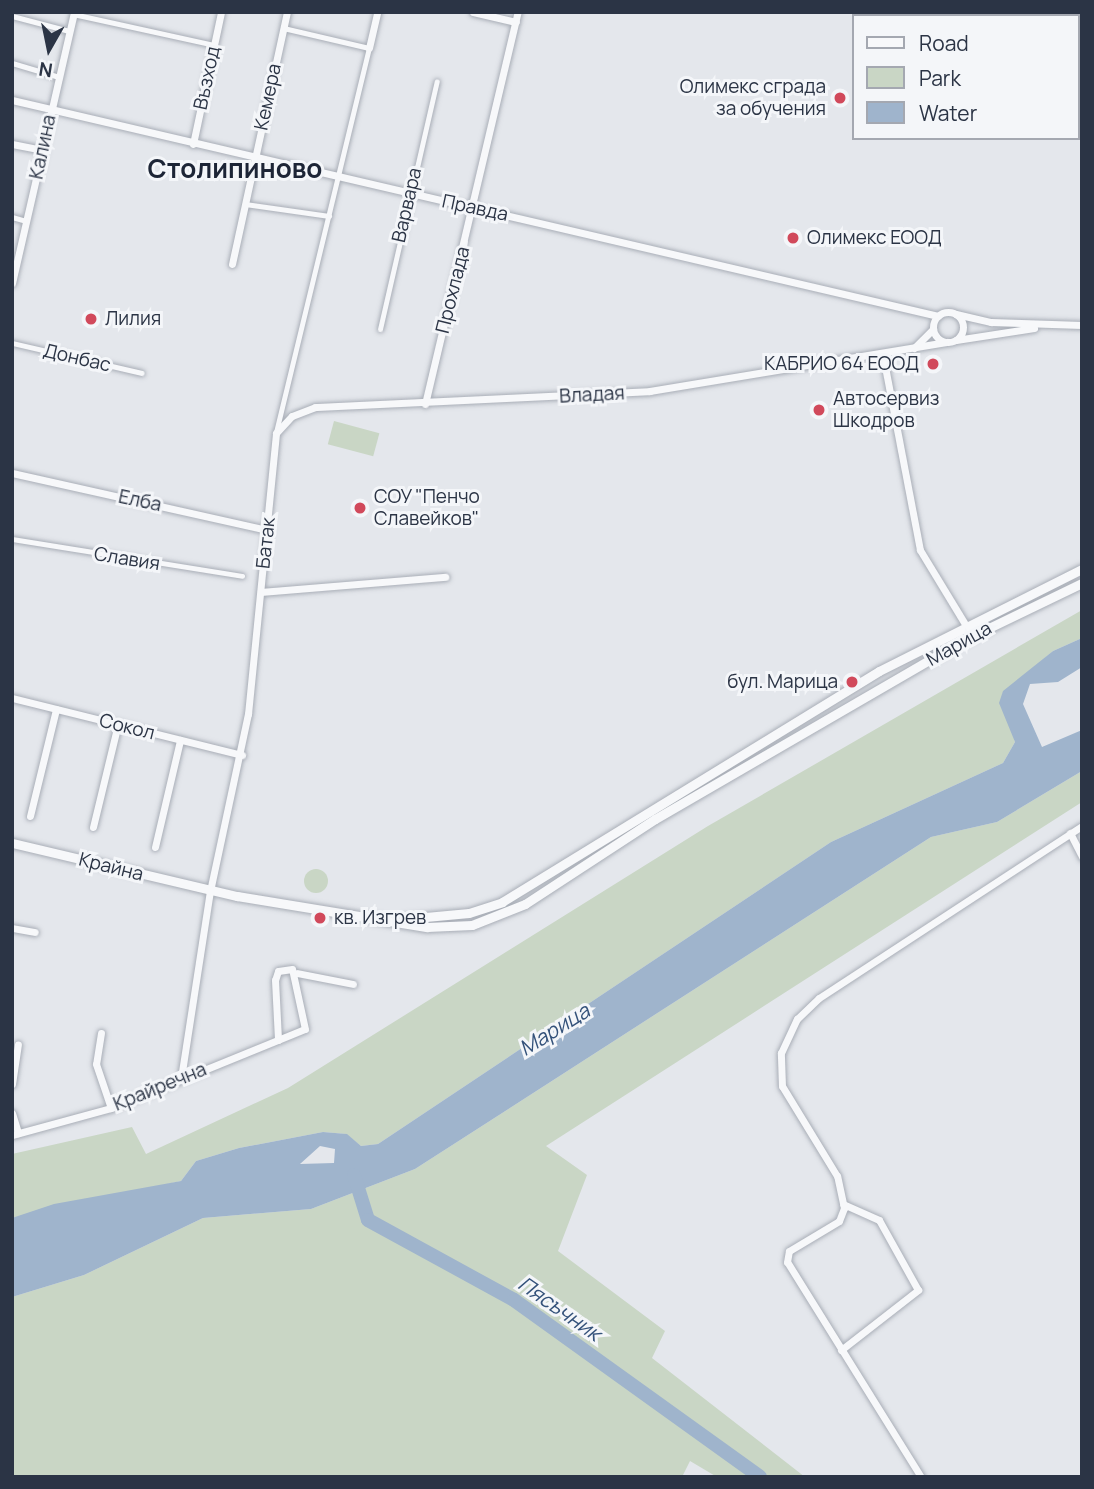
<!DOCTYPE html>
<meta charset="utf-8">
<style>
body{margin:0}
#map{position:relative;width:1094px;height:1489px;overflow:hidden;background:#e4e7ec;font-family:Manrope,sans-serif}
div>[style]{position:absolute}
.green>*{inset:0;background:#c9d6c5;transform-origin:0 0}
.round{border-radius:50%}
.water>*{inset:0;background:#9fb4cc}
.river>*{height:14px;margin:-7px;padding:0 7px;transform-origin:7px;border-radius:7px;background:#9fb4cc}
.roads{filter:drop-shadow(0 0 2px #a9aeb7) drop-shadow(0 0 2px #a9aeb7)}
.pedestrian>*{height:5px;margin:-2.5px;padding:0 2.5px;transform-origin:2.5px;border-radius:2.5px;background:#f7f8fa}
.minor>*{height:7px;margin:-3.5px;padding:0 3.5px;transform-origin:3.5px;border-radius:3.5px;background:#f7f8fa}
.minor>.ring{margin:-3.5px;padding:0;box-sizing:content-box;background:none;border:7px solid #f7f8fa;border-radius:50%}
.tertiary>*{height:9px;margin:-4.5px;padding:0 4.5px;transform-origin:4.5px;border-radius:4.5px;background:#f7f8fa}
.dots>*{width:19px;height:19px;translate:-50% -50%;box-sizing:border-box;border:4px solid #f4f6f9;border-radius:50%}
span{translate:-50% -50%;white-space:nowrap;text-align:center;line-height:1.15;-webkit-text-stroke:6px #f4f6f9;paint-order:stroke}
.street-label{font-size:19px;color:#2b3445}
.poi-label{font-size:19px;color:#2b3445}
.right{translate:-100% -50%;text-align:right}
.left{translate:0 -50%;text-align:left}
.water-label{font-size:21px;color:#34527a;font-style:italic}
.district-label{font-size:26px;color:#1d2536;font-weight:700}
.frame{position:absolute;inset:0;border:14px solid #2b3445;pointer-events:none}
.legend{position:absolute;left:852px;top:14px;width:228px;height:126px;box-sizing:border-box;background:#f4f6f9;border:2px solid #a4a8b1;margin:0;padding:9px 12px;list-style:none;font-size:21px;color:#2b3445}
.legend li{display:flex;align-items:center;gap:14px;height:35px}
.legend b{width:35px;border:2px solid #a4a8b1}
.north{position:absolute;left:14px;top:14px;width:70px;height:70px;-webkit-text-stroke:5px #f4f6f9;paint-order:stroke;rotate:189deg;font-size:19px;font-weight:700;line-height:28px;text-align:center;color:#2b3445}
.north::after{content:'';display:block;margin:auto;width:24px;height:32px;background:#2b3445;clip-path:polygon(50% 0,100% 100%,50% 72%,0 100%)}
</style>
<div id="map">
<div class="green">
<div style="left:334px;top:421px;width:47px;height:24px;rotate:15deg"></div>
<div style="clip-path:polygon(1082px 610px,1082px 638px,1053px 651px,1002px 694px,1015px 742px,1003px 763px,831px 842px,378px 1144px,361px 1146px,346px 1134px,323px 1132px,239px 1148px,196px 1161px,181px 1181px,12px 1218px,12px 1154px,132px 1127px,146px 1154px,288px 1088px,708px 826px)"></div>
<div style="clip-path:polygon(1082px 771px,1082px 802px,546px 1146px,587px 1175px,558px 1251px,665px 1331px,652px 1358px,805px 1477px,717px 1477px,690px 1461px,682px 1477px,12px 1477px,12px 1297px,84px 1275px,203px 1218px,311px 1209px,415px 1169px,931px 837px,997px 822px)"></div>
<div class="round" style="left:304px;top:869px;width:24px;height:24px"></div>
</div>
<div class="water">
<div style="clip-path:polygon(evenodd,1082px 638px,1082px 667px,1058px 682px,1030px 684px,1023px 704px,1042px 747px,1082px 730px,1082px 771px,997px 822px,931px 837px,415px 1169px,311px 1209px,203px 1218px,84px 1275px,12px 1297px,12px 1218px,54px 1204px,181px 1181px,196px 1161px,239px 1148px,323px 1132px,347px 1134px,361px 1146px,378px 1144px,831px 842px,1003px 763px,1015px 742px,999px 703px,1003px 691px,1053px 651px,1082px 638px,320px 1146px,335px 1149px,334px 1163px,300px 1164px,320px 1146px)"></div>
</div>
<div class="river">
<div style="left:354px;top:1175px;width:47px;rotate:72.7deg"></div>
<div style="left:368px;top:1220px;width:166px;rotate:28.7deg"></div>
<div style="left:514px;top:1300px;width:303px;rotate:35.7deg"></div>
</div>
<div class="roads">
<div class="pedestrian">
<div style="left:73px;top:14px;width:144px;rotate:12.4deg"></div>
<div style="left:12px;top:16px;width:59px;rotate:14.7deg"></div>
<div style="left:12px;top:63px;width:49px;rotate:16.6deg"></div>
<div style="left:245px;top:204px;width:85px;rotate:8.1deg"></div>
<div style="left:12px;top:217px;width:15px;rotate:16deg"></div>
<div style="left:380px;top:329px;width:254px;rotate:-77.1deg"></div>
<div style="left:12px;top:343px;width:133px;rotate:13deg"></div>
<div style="left:276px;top:432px;width:395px;rotate:-76.4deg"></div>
<div style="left:369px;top:48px;width:88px;rotate:-166.9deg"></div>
<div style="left:12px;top:539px;width:233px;rotate:9.1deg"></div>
</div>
<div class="minor">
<div style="left:473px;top:12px;width:44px;rotate:13.1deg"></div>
<div style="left:369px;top:48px;width:37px;rotate:-77deg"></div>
<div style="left:12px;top:100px;width:951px;rotate:13.13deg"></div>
<div style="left:12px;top:144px;width:32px;rotate:11deg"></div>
<div style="left:193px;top:144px;width:135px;rotate:-78deg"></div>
<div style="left:232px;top:264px;width:258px;rotate:-77.7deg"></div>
<div style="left:12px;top:283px;width:278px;rotate:-77.1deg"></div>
<div class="ring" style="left:933px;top:312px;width:23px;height:23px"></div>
<div style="left:956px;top:314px;width:36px;rotate:13deg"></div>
<div style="left:991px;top:322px;width:91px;rotate:1.9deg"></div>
<div style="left:956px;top:340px;width:79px;rotate:-8.7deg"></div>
<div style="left:914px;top:348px;width:27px;rotate:-45deg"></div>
<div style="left:883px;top:356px;width:197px;rotate:79.2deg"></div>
<div style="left:920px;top:550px;width:92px;rotate:58.7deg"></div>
<div style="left:425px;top:404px;width:403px;rotate:-76.7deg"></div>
<div style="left:12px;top:473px;width:262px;rotate:12.6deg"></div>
<div style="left:261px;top:592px;width:185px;rotate:-4.7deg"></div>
<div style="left:12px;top:698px;width:237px;rotate:13.9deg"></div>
<div style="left:30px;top:816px;width:110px;rotate:-76.3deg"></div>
<div style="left:93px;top:827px;width:106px;rotate:-76.4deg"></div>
<div style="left:1070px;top:833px;width:27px;rotate:63deg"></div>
<div style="left:155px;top:847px;width:110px;rotate:-76.8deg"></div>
<div style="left:12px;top:928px;width:23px;rotate:10deg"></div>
<div style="left:297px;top:973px;width:57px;rotate:11.1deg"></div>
<div style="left:101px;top:1033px;width:31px;rotate:99deg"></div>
<div style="left:96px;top:1064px;width:46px;rotate:71.2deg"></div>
<div style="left:181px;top:1078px;width:189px;rotate:-81.2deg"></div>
<div style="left:210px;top:891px;width:181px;rotate:-77.9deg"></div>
<div style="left:248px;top:714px;width:282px;rotate:-84.3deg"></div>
<div style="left:276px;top:433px;width:23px;rotate:-47deg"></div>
<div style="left:292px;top:416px;width:25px;rotate:-21deg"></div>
<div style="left:315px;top:407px;width:335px;rotate:-2.7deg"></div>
<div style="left:650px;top:391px;width:300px;rotate:-9.4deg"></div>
<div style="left:12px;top:1084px;width:40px;rotate:-81.5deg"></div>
<div style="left:12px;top:1113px;width:21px;rotate:73deg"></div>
<div style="left:12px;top:1135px;width:103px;rotate:-15.3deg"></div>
<div style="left:111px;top:1108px;width:209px;rotate:-22.2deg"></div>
<div style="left:305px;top:1029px;width:61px;rotate:-102.2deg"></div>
<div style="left:292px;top:969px;width:14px;rotate:172deg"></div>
<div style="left:278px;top:971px;width:9px;rotate:108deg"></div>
<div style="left:275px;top:980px;width:60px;rotate:87.1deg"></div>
<div style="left:841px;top:1350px;width:98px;rotate:-37.9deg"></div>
<div style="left:918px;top:1290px;width:80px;rotate:-119.1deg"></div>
<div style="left:879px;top:1220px;width:39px;rotate:-156deg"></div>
<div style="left:921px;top:1477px;width:253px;rotate:-121.9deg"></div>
<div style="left:787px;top:1262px;width:11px;rotate:-80deg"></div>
<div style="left:789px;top:1251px;width:58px;rotate:-31deg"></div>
<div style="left:839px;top:1221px;width:14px;rotate:-69deg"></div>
<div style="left:844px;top:1208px;width:33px;rotate:-102deg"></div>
<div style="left:837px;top:1176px;width:105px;rotate:-121.4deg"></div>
<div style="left:782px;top:1086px;width:33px;rotate:-92deg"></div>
<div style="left:781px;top:1053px;width:38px;rotate:-65deg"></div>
<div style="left:797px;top:1019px;width:30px;rotate:-44deg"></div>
<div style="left:819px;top:998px;width:314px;rotate:-33.2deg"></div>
</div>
<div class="tertiary">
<div style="left:12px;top:843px;width:231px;rotate:13.3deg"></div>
<div style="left:237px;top:896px;width:193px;rotate:9.3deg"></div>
<div style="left:427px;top:927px;width:45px;rotate:-2.5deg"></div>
<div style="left:472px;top:925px;width:57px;rotate:-21.6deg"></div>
<div style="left:525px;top:904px;width:155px;rotate:-33.2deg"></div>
<div style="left:655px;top:819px;width:359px;rotate:-30.1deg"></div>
<div style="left:966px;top:639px;width:129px;rotate:-25.8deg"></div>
<div style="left:404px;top:919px;width:65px;rotate:-5.3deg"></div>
<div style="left:469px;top:913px;width:35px;rotate:-18deg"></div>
<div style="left:502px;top:902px;width:442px;rotate:-31.5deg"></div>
<div style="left:879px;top:671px;width:227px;rotate:-26.7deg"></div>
</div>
</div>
<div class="dots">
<div style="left:840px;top:98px;background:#d1495b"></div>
<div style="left:793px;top:238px;background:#d1495b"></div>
<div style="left:91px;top:319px;background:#d1495b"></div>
<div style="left:933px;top:364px;background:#d1495b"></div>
<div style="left:819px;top:410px;background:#d1495b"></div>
<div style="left:360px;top:508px;background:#d1495b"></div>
<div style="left:852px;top:682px;background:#d1495b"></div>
<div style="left:320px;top:918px;background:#d1495b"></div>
</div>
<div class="street-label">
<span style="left:207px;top:78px;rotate:-78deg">Възход</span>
<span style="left:268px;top:97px;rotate:-78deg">Кемера</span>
<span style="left:43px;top:147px;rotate:-78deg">Калина</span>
<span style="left:407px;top:205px;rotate:-77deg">Варвара</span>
<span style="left:475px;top:208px;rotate:12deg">Правда</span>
<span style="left:453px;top:290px;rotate:-76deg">Прохлада</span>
<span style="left:77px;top:358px;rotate:13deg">Донбас</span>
<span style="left:592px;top:395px;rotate:-3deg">Владая</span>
<span style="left:140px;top:501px;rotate:12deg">Елба</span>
<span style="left:266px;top:543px;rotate:-84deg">Батак</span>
<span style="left:127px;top:559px;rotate:9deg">Славия</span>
<span style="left:959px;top:644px;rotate:-29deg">Марица</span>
<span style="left:127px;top:727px;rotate:14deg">Сокол</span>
<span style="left:111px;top:867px;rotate:14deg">Крайна</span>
<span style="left:160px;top:1087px;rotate:-22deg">Крайречна</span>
</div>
<div class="poi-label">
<span class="right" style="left:826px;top:98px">Олимекс сграда<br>за обучения</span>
<span class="left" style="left:807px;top:238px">Олимекс ЕООД</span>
<span class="left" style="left:105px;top:319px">Лилия</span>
<span class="right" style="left:919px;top:364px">КАБРИО 64 ЕООД</span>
<span class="left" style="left:833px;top:410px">Автосервиз<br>Шкодров</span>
<span class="left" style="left:374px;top:508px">СОУ "Пенчо<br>Славейков"</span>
<span class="right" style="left:838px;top:682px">бул. Марица</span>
<span class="left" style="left:334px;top:918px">кв. Изгрев</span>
</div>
<div class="water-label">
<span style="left:554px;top:1029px;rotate:-32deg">Марица</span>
<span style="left:560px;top:1308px;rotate:35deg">Пясъчник</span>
</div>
<div class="district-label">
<span style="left:235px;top:169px">Столипиново</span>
</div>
<div class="frame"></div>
<ul class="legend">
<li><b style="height:9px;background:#f7f8fa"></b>Road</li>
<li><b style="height:19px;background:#c9d6c5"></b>Park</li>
<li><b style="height:19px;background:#9fb4cc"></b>Water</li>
</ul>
<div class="north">N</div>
</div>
